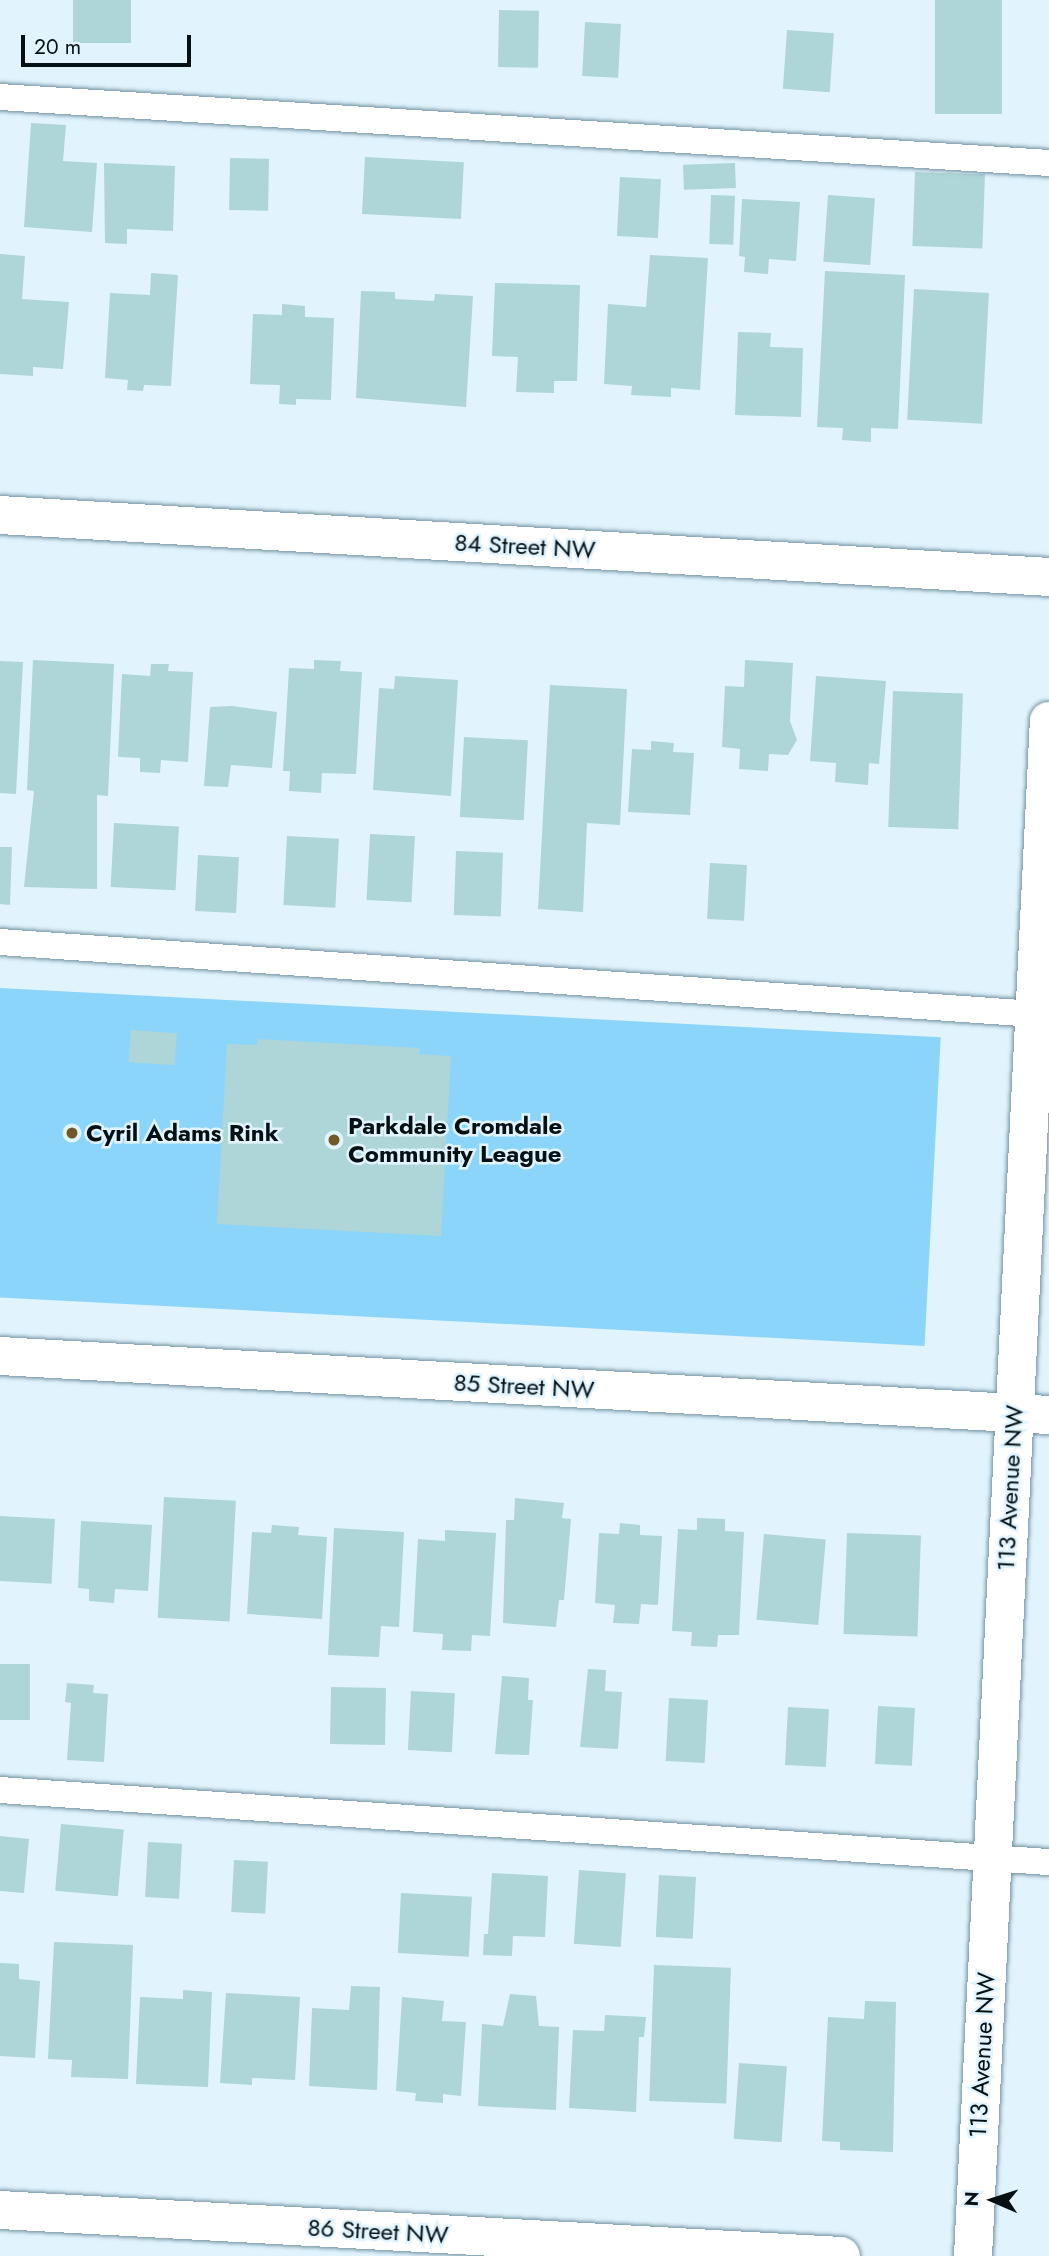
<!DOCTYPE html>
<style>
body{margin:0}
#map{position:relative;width:1049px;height:2256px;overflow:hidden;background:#e1f4fe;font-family:Jost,sans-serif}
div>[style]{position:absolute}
.green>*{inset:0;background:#8bd5fa;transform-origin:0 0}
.building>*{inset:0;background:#aed5d7;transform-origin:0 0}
.roads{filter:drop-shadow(0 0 2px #7391a0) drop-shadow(0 0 2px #7391a0)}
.service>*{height:26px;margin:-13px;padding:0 13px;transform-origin:13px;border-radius:13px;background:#fff}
.minor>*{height:38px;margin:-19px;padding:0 19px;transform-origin:19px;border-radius:19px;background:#fff}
.tertiary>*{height:38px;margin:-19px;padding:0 19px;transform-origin:19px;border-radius:19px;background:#fff}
.dots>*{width:19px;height:19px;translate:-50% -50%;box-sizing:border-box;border:4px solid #e1f4fe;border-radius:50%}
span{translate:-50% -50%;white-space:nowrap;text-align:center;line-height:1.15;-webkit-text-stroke:5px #e1f4fe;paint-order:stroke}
.street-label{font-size:24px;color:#051015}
.poi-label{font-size:24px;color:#051015;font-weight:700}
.left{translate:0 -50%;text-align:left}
.north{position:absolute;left:958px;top:2165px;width:70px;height:70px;-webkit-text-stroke:5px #e1f4fe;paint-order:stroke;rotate:273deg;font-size:19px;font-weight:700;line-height:28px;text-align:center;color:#051015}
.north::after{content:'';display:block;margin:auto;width:24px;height:32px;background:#051015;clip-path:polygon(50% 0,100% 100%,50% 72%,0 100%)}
.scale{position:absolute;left:21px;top:35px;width:170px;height:32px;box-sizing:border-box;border:4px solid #051015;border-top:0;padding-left:9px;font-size:21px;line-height:24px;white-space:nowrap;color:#051015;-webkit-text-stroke:5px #e1f4fe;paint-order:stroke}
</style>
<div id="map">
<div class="green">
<div style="left:0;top:988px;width:942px;height:309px;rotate:3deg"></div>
</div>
<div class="building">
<div style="left:73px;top:0;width:58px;height:43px"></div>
<div style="left:935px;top:0;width:67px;height:114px"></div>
<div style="left:499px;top:10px;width:40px;height:57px;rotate:1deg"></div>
<div style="left:585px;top:22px;width:36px;height:54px;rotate:3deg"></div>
<div style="left:787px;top:30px;width:47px;height:59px;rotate:4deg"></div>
<div style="clip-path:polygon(31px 123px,66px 125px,63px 161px,97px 163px,92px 232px,24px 227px)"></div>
<div style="left:365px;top:157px;width:99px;height:57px;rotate:3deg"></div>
<div style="left:230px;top:158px;width:39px;height:52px;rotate:1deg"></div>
<div style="clip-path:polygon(104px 163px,175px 166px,173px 231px,127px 229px,127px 244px,105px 243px)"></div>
<div style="left:735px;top:163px;width:25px;height:52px;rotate:88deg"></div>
<div style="left:915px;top:172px;width:70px;height:74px;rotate:2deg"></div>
<div style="left:620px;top:177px;width:41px;height:59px;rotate:3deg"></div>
<div style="left:711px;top:195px;width:24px;height:49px;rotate:2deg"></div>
<div style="left:828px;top:195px;width:47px;height:67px;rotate:4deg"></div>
<div style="clip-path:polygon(742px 199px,800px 202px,796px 261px,769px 259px,768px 274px,744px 272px,745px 257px,739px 256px)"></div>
<div style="clip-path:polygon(0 254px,25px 256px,22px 299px,69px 302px,63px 369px,33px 367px,33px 376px,0 374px)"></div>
<div style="clip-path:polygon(650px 255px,708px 258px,700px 390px,671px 388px,671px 397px,631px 395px,632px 386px,604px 384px,608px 304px,646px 307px)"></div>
<div style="clip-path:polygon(825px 271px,905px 275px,898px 429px,871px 428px,871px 442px,842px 440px,843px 428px,817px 427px)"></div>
<div style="clip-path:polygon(151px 273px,178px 275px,171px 386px,144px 385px,143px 391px,127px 390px,128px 380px,105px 378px,110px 293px,150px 295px)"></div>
<div style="clip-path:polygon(495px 283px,580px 285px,577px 381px,554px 381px,554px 393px,516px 392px,518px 357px,492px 356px)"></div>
<div style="left:914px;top:289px;width:75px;height:131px;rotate:3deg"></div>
<div style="clip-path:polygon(361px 291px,395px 292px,395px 299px,434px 301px,435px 294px,473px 296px,466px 407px,356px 398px)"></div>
<div style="clip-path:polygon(282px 304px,305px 306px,305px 317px,334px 318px,331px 400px,296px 399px,296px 405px,279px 404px,280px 385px,250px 384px,253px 314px,282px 315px)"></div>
<div style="clip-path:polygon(738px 332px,771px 333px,770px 347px,803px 348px,801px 417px,735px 415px)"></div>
<div style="clip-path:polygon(33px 660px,114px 664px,108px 796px,97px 795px,97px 889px,24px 887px,34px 791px,27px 790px)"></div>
<div style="clip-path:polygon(314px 660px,341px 661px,340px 671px,362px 672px,356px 774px,322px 773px,321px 793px,289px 791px,290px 771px,283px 771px,289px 668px,314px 669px)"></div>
<div style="clip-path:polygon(745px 660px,793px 663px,790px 721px,797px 740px,788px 755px,769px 754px,768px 771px,739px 769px,740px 749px,722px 747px,725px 686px,744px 687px)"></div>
<div style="clip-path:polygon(0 661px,23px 662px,16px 794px,0 793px)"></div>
<div style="clip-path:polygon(151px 664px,169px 664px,168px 671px,193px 672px,188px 762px,161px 760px,160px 773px,140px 772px,140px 758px,118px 757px,122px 674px,150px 676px)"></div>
<div style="clip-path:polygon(395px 676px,458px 680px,451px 796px,373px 790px,379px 688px,394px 689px)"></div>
<div style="clip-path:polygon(816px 676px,886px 681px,879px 764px,869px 763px,868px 785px,835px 782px,836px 763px,810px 761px)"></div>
<div style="clip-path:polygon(550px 685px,627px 689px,620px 825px,587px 823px,583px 912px,538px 909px)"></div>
<div style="left:893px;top:691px;width:70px;height:136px;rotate:2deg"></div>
<div style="clip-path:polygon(232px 706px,277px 712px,272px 768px,231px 765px,228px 787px,204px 786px,210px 707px)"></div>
<div style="left:464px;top:737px;width:64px;height:80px;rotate:3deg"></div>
<div style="clip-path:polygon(651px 741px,674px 743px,673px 752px,694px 753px,690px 815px,628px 812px,632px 749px,651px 750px)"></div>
<div style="left:114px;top:823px;width:65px;height:64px;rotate:3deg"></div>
<div style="left:370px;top:834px;width:45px;height:66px;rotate:3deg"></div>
<div style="left:287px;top:836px;width:52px;height:69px;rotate:3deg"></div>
<div style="clip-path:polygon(0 847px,12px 847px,10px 905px,0 904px)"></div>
<div style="left:456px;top:851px;width:47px;height:64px;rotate:2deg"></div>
<div style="left:198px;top:855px;width:41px;height:56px;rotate:3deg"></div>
<div style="left:710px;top:863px;width:37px;height:56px;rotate:3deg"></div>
<div style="left:131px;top:1030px;width:46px;height:32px;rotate:4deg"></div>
<div style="clip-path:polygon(258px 1039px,420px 1048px,419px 1054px,451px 1056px,441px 1236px,217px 1224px,227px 1044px,257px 1045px)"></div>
<div style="left:164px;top:1497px;width:72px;height:121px;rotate:3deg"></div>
<div style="clip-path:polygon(515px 1498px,564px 1503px,562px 1518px,571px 1519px,564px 1600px,559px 1600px,556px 1627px,503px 1623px,506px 1520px,514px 1520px)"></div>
<div style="left:0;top:1516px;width:55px;height:65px;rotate:3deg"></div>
<div style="clip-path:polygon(697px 1518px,725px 1519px,725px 1531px,744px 1532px,739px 1635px,718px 1635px,717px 1647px,691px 1646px,692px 1632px,672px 1631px,678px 1529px,697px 1530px)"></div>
<div style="clip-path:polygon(81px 1521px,152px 1525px,148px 1591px,115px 1589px,114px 1603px,89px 1601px,89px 1589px,78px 1588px)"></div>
<div style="clip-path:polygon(620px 1523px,640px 1525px,640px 1535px,662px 1536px,658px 1605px,641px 1604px,639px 1624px,613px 1623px,615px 1605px,595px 1603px,599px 1533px,619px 1534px)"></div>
<div style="clip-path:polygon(272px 1525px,299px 1527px,298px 1535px,327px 1537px,322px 1619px,247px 1614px,252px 1532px,271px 1533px)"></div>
<div style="clip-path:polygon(334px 1528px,404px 1532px,399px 1627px,381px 1626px,379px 1657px,328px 1655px)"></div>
<div style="clip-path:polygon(445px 1530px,496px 1533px,490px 1636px,472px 1635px,471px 1651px,442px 1650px,443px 1634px,413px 1632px,418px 1539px,445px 1541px)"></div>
<div style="left:847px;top:1533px;width:74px;height:101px;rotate:2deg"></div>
<div style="left:764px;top:1534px;width:62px;height:86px;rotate:5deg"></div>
<div style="left:0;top:1664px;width:30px;height:56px"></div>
<div style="clip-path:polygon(588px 1669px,606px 1670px,605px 1691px,622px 1692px,618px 1749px,580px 1747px)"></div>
<div style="clip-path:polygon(502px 1676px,529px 1678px,528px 1700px,533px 1700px,529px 1755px,495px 1754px)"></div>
<div style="clip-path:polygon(67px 1683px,94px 1685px,93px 1693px,108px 1694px,104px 1762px,67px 1760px,71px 1703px,65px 1702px)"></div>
<div style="left:331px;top:1687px;width:55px;height:57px;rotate:1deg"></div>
<div style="left:411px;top:1691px;width:44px;height:59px;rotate:3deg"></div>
<div style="left:669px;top:1698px;width:39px;height:63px;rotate:3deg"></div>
<div style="left:878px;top:1706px;width:37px;height:58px;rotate:3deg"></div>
<div style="left:788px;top:1707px;width:41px;height:58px;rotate:3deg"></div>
<div style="left:61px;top:1824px;width:63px;height:67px;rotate:5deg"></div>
<div style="clip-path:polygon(0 1836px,29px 1839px,24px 1893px,0 1891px)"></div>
<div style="left:148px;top:1842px;width:34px;height:55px;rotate:3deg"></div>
<div style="left:234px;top:1860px;width:34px;height:52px;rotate:3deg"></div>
<div style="left:579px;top:1870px;width:47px;height:74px;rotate:4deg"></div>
<div style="clip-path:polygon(492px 1873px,548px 1876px,545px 1937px,513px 1936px,512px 1956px,483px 1955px,484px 1934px,488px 1934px)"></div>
<div style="left:659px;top:1875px;width:37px;height:62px;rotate:3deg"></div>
<div style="left:401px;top:1893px;width:71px;height:60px;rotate:3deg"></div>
<div style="clip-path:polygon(54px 1942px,133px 1945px,128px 2079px,71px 2077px,72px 2060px,48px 2059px)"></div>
<div style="clip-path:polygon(0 1963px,19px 1964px,19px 1979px,40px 1981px,35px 2058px,0 2056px)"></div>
<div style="left:654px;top:1965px;width:77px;height:136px;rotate:2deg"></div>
<div style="clip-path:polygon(351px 1986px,380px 1987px,377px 2090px,309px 2086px,312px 2008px,349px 2010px)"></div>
<div style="clip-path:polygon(183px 1990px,212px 1992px,208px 2087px,136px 2084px,140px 1997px,183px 1999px)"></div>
<div style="clip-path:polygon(226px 1993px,300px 1997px,295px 2080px,252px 2078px,252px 2085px,220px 2083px)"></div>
<div style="clip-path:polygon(510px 1994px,536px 1996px,539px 2026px,559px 2027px,556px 2110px,478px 2106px,482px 2024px,503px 2026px)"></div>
<div style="clip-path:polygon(402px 1997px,444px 2001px,442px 2021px,466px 2022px,461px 2096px,443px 2094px,443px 2103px,415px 2101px,416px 2093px,396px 2091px)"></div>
<div style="clip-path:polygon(865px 2001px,896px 2002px,893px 2152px,840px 2150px,840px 2142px,822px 2141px,828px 2017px,864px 2019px)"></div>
<div style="clip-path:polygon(605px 2015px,646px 2017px,644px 2037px,639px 2037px,636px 2112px,569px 2108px,573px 2030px,604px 2031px)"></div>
<div style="left:739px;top:2063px;width:48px;height:76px;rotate:4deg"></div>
</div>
<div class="roads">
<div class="service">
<div style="left:0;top:97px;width:1051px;rotate:3.6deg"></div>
<div style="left:0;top:942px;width:1052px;rotate:3.98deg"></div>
<div style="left:0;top:1790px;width:1051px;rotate:3.93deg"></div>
</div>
<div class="minor">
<div style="left:0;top:515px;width:1051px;rotate:3.38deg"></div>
<div style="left:0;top:1356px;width:1051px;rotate:3.22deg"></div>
<div style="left:973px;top:2256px;width:1537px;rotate:-87.17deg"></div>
</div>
<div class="tertiary">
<div style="left:0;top:2210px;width:842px;rotate:3.13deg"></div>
</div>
</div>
<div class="dots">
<div style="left:72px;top:1133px;background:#725729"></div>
<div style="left:334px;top:1140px;background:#725729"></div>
</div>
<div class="street-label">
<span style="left:525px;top:546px;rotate:3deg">84 Street NW</span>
<span style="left:524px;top:1386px;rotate:3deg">85 Street NW</span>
<span style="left:1010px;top:1488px;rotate:-87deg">113 Avenue NW</span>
<span style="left:982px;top:2055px;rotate:-87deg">113 Avenue NW</span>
<span style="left:378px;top:2231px;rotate:3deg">86 Street NW</span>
</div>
<div class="poi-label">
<span class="left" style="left:348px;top:1140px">Parkdale Cromdale<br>Community League</span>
<span class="left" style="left:86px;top:1133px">Cyril Adams Rink</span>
</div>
<div class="north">N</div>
<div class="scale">20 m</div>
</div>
